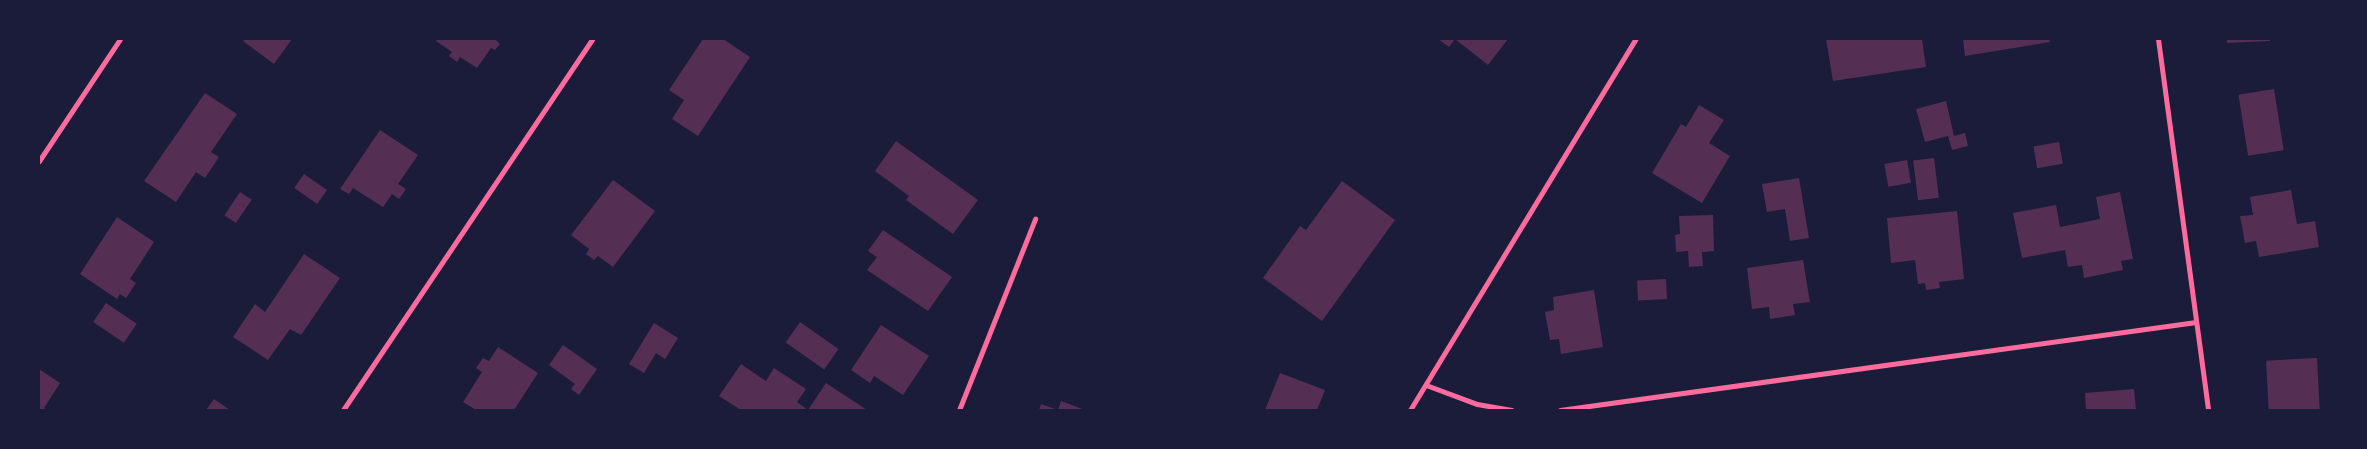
<!DOCTYPE html>
<style>
body{margin:0}
#map{position:relative;width:2367px;height:449px;overflow:hidden;background:#1b1b3a;font-family:"Public Sans",sans-serif}
div>[style]{position:absolute}
.building>*{inset:0;background:#542f53;transform-origin:0 0}
.minor>*{height:5px;margin:-2.5px;padding:0 2.5px;transform-origin:2.5px;border-radius:2.5px;background:#ff6b9d}
span{translate:-50% -50%;white-space:nowrap;text-align:center;line-height:1.15;-webkit-text-stroke:4.5px #1b1b3a;paint-order:stroke}
.frame{position:absolute;inset:0;border:40px solid #1b1b3a;pointer-events:none}
</style>
<div id="map">
<div class="building">
<div style="clip-path:polygon(244px 39px,292px 39px,274px 64px,243px 41px)"></div>
<div style="clip-path:polygon(438px 39px,495px 39px,500px 44px,495px 50px,491px 48px,477px 68px,460px 57px,457px 62px,449px 56px,452px 52px,436px 41px)"></div>
<div style="clip-path:polygon(703px 39px,723px 39px,750px 57px,698px 136px,672px 119px,684px 100px,669px 90px)"></div>
<div style="clip-path:polygon(1438px 39px,1508px 39px,1488px 65px,1455px 39px,1449px 47px)"></div>
<div style="clip-path:polygon(1826px 39px,1922px 39px,1926px 67px,1833px 81px)"></div>
<div style="clip-path:polygon(1963px 39px,2049px 39px,2050px 42px,1965px 56px)"></div>
<div style="clip-path:polygon(2227px 39px,2270px 39px,2270px 41px,2227px 43px)"></div>
<div style="left:2274px;top:89px;width:62px;height:36px;rotate:81deg"></div>
<div style="clip-path:polygon(205px 93px,237px 114px,211px 152px,219px 157px,205px 178px,196px 172px,176px 202px,144px 181px)"></div>
<div style="clip-path:polygon(1946px 101px,1954px 136px,1965px 133px,1968px 146px,1952px 150px,1948px 136px,1925px 142px,1916px 109px)"></div>
<div style="clip-path:polygon(1699px 105px,1724px 120px,1709px 143px,1730px 156px,1702px 203px,1652px 173px,1681px 124px,1686px 127px)"></div>
<div style="clip-path:polygon(380px 130px,418px 155px,398px 184px,406px 189px,399px 199px,392px 194px,383px 207px,353px 188px,349px 194px,340px 189px)"></div>
<div style="clip-path:polygon(896px 141px,978px 200px,953px 234px,906px 200px,909px 196px,875px 171px)"></div>
<div style="left:2059px;top:142px;width:22px;height:26px;rotate:80deg"></div>
<div style="left:1934px;top:158px;width:40px;height:21px;rotate:83deg"></div>
<div style="left:1907px;top:160px;width:23px;height:23px;rotate:80deg"></div>
<div style="left:304px;top:174px;width:28px;height:17px;rotate:35deg"></div>
<div style="clip-path:polygon(1799px 178px,1809px 238px,1790px 241px,1785px 209px,1767px 212px,1762px 184px)"></div>
<div style="clip-path:polygon(613px 180px,655px 211px,613px 267px,598px 256px,594px 260px,586px 254px,589px 249px,571px 235px)"></div>
<div style="clip-path:polygon(1342px 181px,1395px 220px,1322px 321px,1263px 278px,1300px 226px,1306px 230px)"></div>
<div style="clip-path:polygon(2291px 190px,2297px 224px,2315px 221px,2319px 247px,2259px 257px,2256px 241px,2245px 243px,2240px 216px,2253px 215px,2250px 197px)"></div>
<div style="left:240px;top:192px;width:14px;height:28px;rotate:34deg"></div>
<div style="clip-path:polygon(2120px 192px,2133px 259px,2121px 261px,2123px 270px,2084px 278px,2082px 265px,2068px 267px,2065px 250px,2022px 258px,2013px 213px,2056px 205px,2060px 227px,2100px 219px,2096px 197px)"></div>
<div style="clip-path:polygon(1957px 211px,1964px 279px,1939px 282px,1940px 288px,1926px 290px,1925px 283px,1918px 284px,1915px 260px,1891px 263px,1887px 218px)"></div>
<div style="clip-path:polygon(1713px 215px,1714px 251px,1702px 252px,1703px 266px,1689px 267px,1688px 251px,1676px 252px,1675px 235px,1680px 234px,1679px 216px)"></div>
<div style="clip-path:polygon(117px 217px,154px 242px,130px 279px,136px 283px,126px 298px,120px 294px,117px 299px,80px 274px)"></div>
<div style="clip-path:polygon(883px 230px,952px 277px,928px 311px,867px 270px,877px 257px,868px 251px)"></div>
<div style="clip-path:polygon(304px 254px,340px 278px,301px 335px,290px 329px,268px 360px,233px 337px,255px 304px,265px 312px)"></div>
<div style="clip-path:polygon(1803px 260px,1810px 302px,1793px 304px,1795px 315px,1770px 319px,1769px 307px,1752px 309px,1747px 268px)"></div>
<div style="left:1666px;top:279px;width:20px;height:29px;rotate:87deg"></div>
<div style="clip-path:polygon(1594px 290px,1603px 347px,1561px 354px,1559px 339px,1550px 340px,1545px 312px,1554px 310px,1553px 297px)"></div>
<div style="left:106px;top:303px;width:37px;height:23px;rotate:34deg"></div>
<div style="left:800px;top:322px;width:47px;height:25px;rotate:35deg"></div>
<div style="clip-path:polygon(654px 323px,678px 338px,665px 359px,656px 353px,644px 373px,629px 364px)"></div>
<div style="clip-path:polygon(881px 325px,929px 356px,903px 395px,874px 376px,870px 383px,851px 370px)"></div>
<div style="clip-path:polygon(563px 345px,597px 369px,579px 395px,571px 389px,575px 384px,549px 365px)"></div>
<div style="clip-path:polygon(498px 347px,538px 373px,514px 410px,476px 410px,463px 402px,482px 372px,476px 368px,483px 358px,489px 361px)"></div>
<div style="left:2317px;top:358px;width:52px;height:51px;rotate:87deg"></div>
<div style="clip-path:polygon(741px 364px,766px 381px,774px 368px,806px 389px,797px 402px,808px 410px,826px 383px,867px 410px,741px 410px,719px 396px)"></div>
<div style="clip-path:polygon(39px 369px,60px 383px,44px 408px,47px 410px,39px 410px)"></div>
<div style="clip-path:polygon(1280px 373px,1325px 390px,1317px 410px,1265px 410px)"></div>
<div style="clip-path:polygon(2134px 389px,2136px 410px,2086px 410px,2085px 393px)"></div>
<div style="clip-path:polygon(214px 399px,230px 410px,206px 410px)"></div>
<div style="clip-path:polygon(1061px 401px,1085px 410px,1039px 410px,1041px 404px,1058px 410px)"></div>
</div>
<div class="minor">
<div style="left:2158px;top:39px;width:374px;rotate:82.3deg"></div>
<div style="left:39px;top:161px;width:146px;rotate:-56.4deg"></div>
<div style="left:1426px;top:385px;width:54px;rotate:20.4deg"></div>
<div style="left:1477px;top:404px;width:35px;rotate:10deg"></div>
<div style="left:343px;top:410px;width:447px;rotate:-56.1deg"></div>
<div style="left:959px;top:410px;width:206px;rotate:-68.3deg"></div>
<div style="left:1410px;top:410px;width:434px;rotate:-58.7deg"></div>
<div style="left:1560px;top:410px;width:642px;rotate:-7.88deg"></div>
</div>
<div class="frame"></div>
</div>
